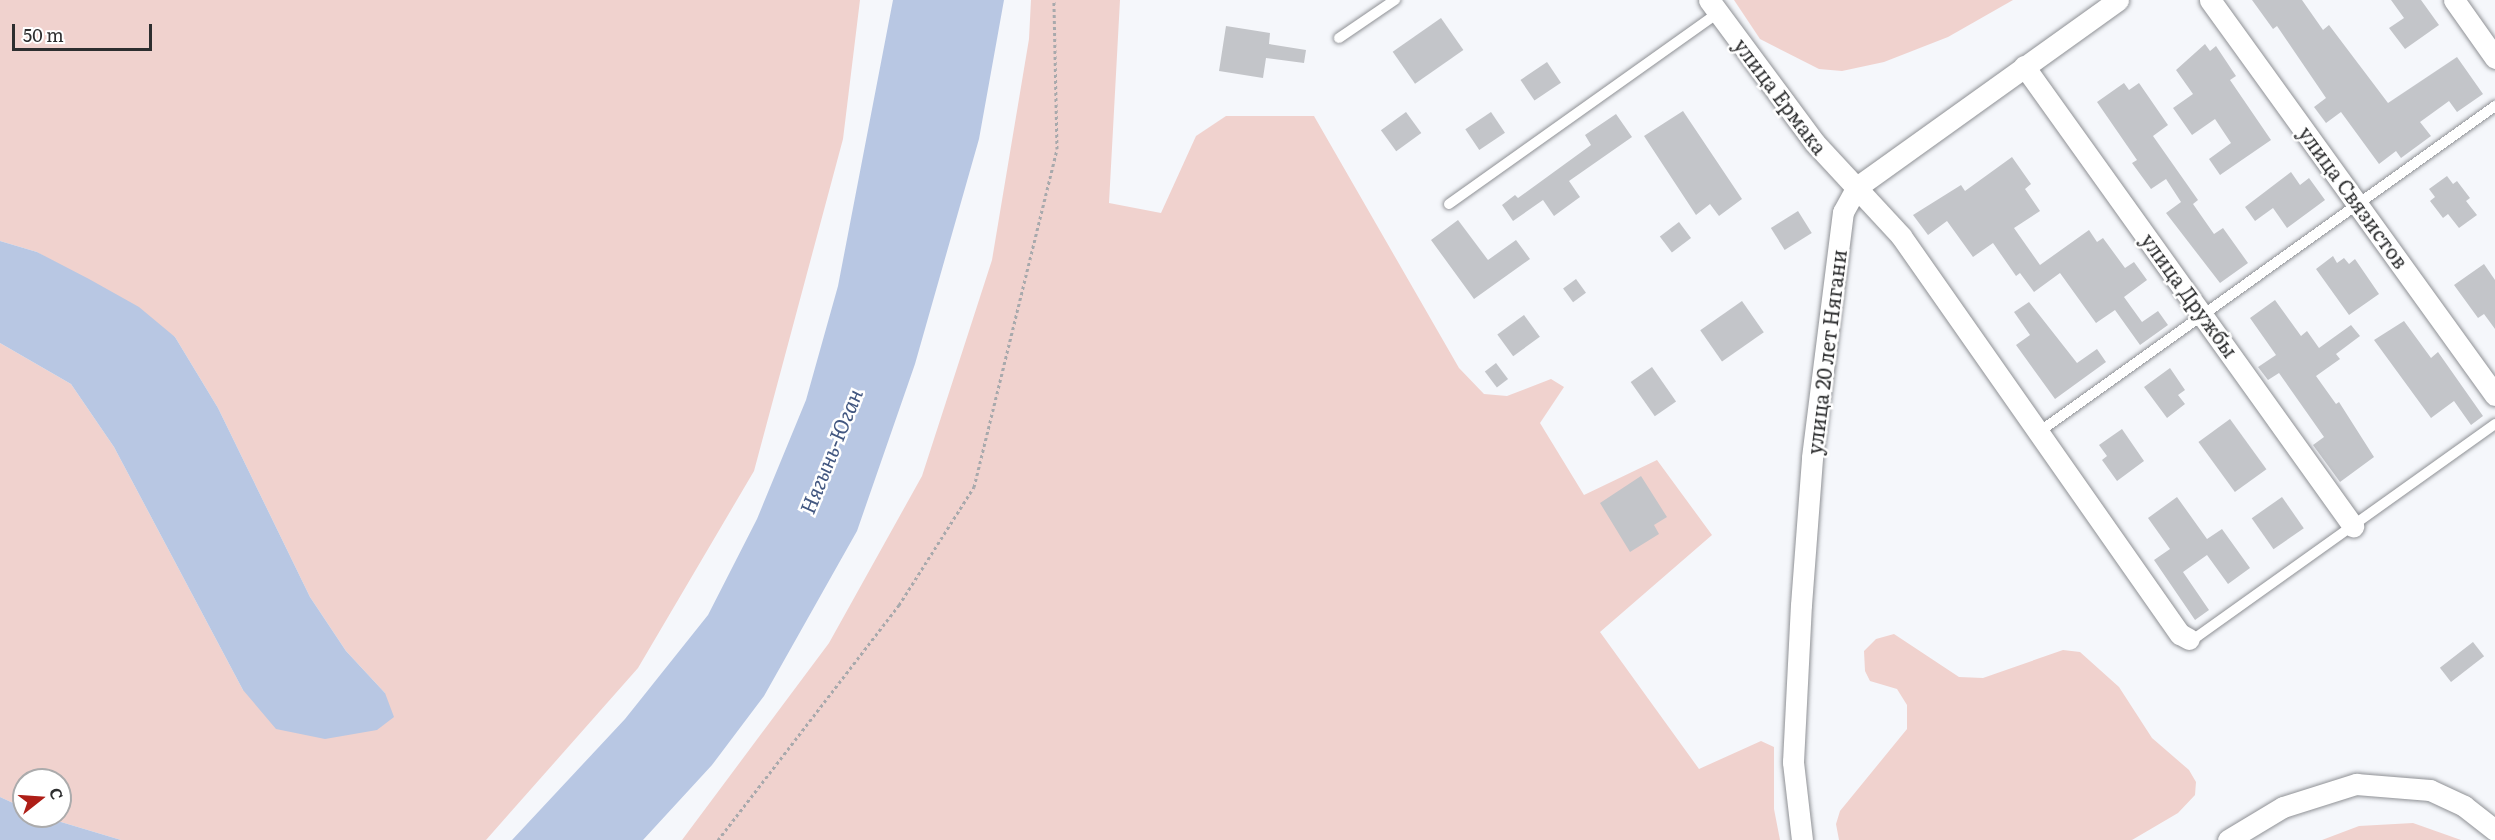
<!DOCTYPE html>
<meta charset="utf-8">
<style>
body{margin:0}
#map{position:relative;width:2495px;height:840px;overflow:hidden;background:#f5f7fb;font-family:Literata,serif}
div>[style]{position:absolute}
.green>*{inset:0;background:#f0d2ce}
.water>*{inset:0;background:#b8c7e3}
.building>*{inset:0;background:#c3c5c9;transform-origin:0 0}
.path>*{height:3px;margin-top:-1.5px;transform-origin:0;background:repeating-linear-gradient(90deg,#a8a9ac 0 3px,transparent 0 6px)}
.roads{filter:drop-shadow(0 0 2px #8f9195) drop-shadow(0 0 2px #8f9195)}
.service>*{height:10px;margin:-5px;padding:0 5px;transform-origin:5px;border-radius:5px;background:#fff}
.minor>*{height:21px;margin:-10.5px;padding:0 10.5px;transform-origin:10.5px;border-radius:10.5px;background:#fff}
span{translate:-50% -50%;white-space:nowrap;text-align:center;line-height:1.15;-webkit-text-stroke:5px #fff;paint-order:stroke}
.street-label{font-size:20px;color:#2d2e2f}
.water-label{font-size:21px;color:#425780;font-style:italic}
.north{position:absolute;left:12px;top:768px;width:60px;height:60px;box-sizing:border-box;background:#fff;border:2px solid #ababac;border-radius:50%;rotate:73deg;font-size:16px;font-weight:700;line-height:24px;text-align:center;color:#2d2e2f}
.north::after{content:'';display:block;margin:auto;width:21px;height:27px;background:#ae1e17;clip-path:polygon(50% 0,100% 100%,50% 72%,0 100%)}
.scale{position:absolute;left:12px;top:24px;width:140px;height:27px;box-sizing:border-box;border:3px solid #2d2e2f;border-top:0;padding-left:8px;font-size:18px;line-height:21px;white-space:nowrap;color:#2d2e2f;-webkit-text-stroke:4px #fff;paint-order:stroke}
</style>
<div id="map">
<div class="green">
<div style="clip-path:polygon(0 0,860px 0,843px 139px,754px 471px,638px 668px,486px 840px,121px 840px,41px 816px,60px 816px,60px 780px,24px 780px,24px 808px,0 797px,0 343px,71px 384px,114px 447px,243px 690px,385px 693px,346px 651px,310px 597px,218px 408px,175px 337px,37px 252px,0 241px)"></div>
<div style="clip-path:polygon(1031px 0,1120px 0,1109px 203px,1161px 213px,1196px 136px,1226px 116px,1314px 116px,1459px 368px,1484px 394px,1507px 396px,1551px 379px,1564px 387px,1540px 423px,1584px 495px,1657px 460px,1712px 535px,1600px 632px,1699px 769px,1761px 741px,1774px 747px,1774px 809px,1780px 840px,682px 840px,829px 643px,922px 476px,992px 260px,1029px 39px)"></div>
<div style="clip-path:polygon(1734px 0,2013px 0,1948px 37px,1884px 62px,1842px 71px,1819px 69px,1760px 39px)"></div>
<div style="clip-path:polygon(1894px 634px,1959px 677px,1983px 678px,2063px 650px,2080px 652px,2119px 687px,2152px 738px,2189px 770px,2196px 782px,2195px 795px,2178px 813px,2132px 840px,1839px 840px,1836px 824px,1840px 811px,1907px 729px,1907px 705px,1897px 689px,1870px 681px,1865px 671px,1864px 651px,1876px 639px)"></div>
<div style="clip-path:polygon(2413px 823px,2461px 840px,2322px 840px,2359px 826px)"></div>
</div>
<div class="water">
<div style="clip-path:polygon(893px 0,1004px 0,979px 139px,915px 364px,857px 531px,764px 696px,712px 765px,643px 840px,512px 840px,625px 719px,708px 615px,757px 519px,806px 400px,838px 286px)"></div>
<div style="clip-path:polygon(0 241px,37px 252px,89px 279px,139px 307px,175px 337px,218px 408px,310px 597px,346px 651px,385px 693px,394px 717px,377px 730px,325px 739px,276px 729px,243px 690px,114px 447px,71px 384px,0 343px)"></div>
<div style="clip-path:polygon(0 797px,24px 808px,24px 816px,41px 816px,121px 840px,0 840px)"></div>
</div>
<div class="building">
<div style="clip-path:polygon(2252px 0,2302px 0,2323px 30px,2329px 25px,2388px 103px,2457px 57px,2483px 94px,2457px 112px,2449px 101px,2420px 122px,2431px 136px,2401px 158px,2396px 151px,2379px 164px,2341px 112px,2326px 123px,2314px 107px,2326px 98px,2277px 26px,2273px 29px)"></div>
<div style="clip-path:polygon(2391px 0,2421px 0,2439px 25px,2405px 49px,2389px 28px,2404px 18px)"></div>
<div style="left:1441px;top:18px;width:39px;height:59px;rotate:55deg"></div>
<div style="clip-path:polygon(1226px 26px,1270px 33px,1269px 44px,1306px 50px,1304px 63px,1266px 58px,1263px 78px,1219px 71px)"></div>
<div style="clip-path:polygon(2205px 44px,2210px 51px,2216px 46px,2236px 76px,2230px 80px,2271px 140px,2220px 175px,2209px 159px,2231px 143px,2215px 119px,2192px 135px,2173px 108px,2193px 94px,2176px 70px)"></div>
<div style="left:1547px;top:62px;width:25px;height:32px;rotate:56deg"></div>
<div style="clip-path:polygon(2124px 83px,2129px 90px,2139px 83px,2168px 125px,2153px 136px,2198px 200px,2193px 204px,2214px 234px,2223px 228px,2248px 263px,2220px 283px,2166px 213px,2181px 202px,2166px 179px,2151px 189px,2132px 163px,2137px 160px,2097px 102px)"></div>
<div style="clip-path:polygon(1683px 111px,1742px 199px,1719px 216px,1710px 204px,1696px 215px,1644px 136px)"></div>
<div style="left:1406px;top:112px;width:26px;height:31px;rotate:54deg"></div>
<div style="left:1491px;top:112px;width:25px;height:31px;rotate:56deg"></div>
<div style="clip-path:polygon(1616px 114px,1632px 137px,1569px 181px,1580px 197px,1554px 216px,1543px 200px,1513px 221px,1502px 205px,1515px 195px,1518px 198px,1591px 145px,1585px 135px)"></div>
<div style="clip-path:polygon(2012px 157px,2031px 184px,2025px 189px,2040px 211px,2014px 228px,2040px 265px,2089px 230px,2097px 242px,2103px 238px,2125px 268px,2134px 262px,2147px 280px,2124px 297px,2142px 322px,2158px 311px,2168px 325px,2140px 345px,2115px 310px,2096px 323px,2060px 273px,2034px 292px,2020px 273px,2016px 276px,1993px 243px,1973px 257px,1947px 221px,1928px 235px,1913px 215px,1961px 185px,1965px 191px)"></div>
<div style="clip-path:polygon(2291px 172px,2300px 185px,2309px 178px,2325px 200px,2287px 228px,2273px 208px,2255px 221px,2245px 207px)"></div>
<div style="clip-path:polygon(2447px 176px,2453px 184px,2457px 181px,2470px 198px,2466px 201px,2477px 215px,2459px 228px,2448px 214px,2443px 218px,2430px 201px,2435px 197px,2429px 189px)"></div>
<div style="left:1798px;top:211px;width:26px;height:32px;rotate:58deg"></div>
<div style="clip-path:polygon(1458px 220px,1488px 260px,1516px 240px,1530px 259px,1474px 299px,1431px 240px)"></div>
<div style="left:1679px;top:222px;width:20px;height:24px;rotate:53deg"></div>
<div style="clip-path:polygon(2333px 256px,2337px 263px,2344px 258px,2349px 264px,2355px 259px,2379px 294px,2349px 315px,2316px 269px)"></div>
<div style="clip-path:polygon(2484px 264px,2495px 280px,2495px 329px,2484px 314px,2478px 318px,2454px 285px)"></div>
<div style="left:1576px;top:279px;width:17px;height:16px;rotate:54deg"></div>
<div style="clip-path:polygon(2275px 300px,2301px 336px,2307px 331px,2319px 348px,2351px 325px,2360px 336px,2336px 354px,2340px 359px,2316px 376px,2336px 404px,2339px 402px,2374px 457px,2340px 482px,2313px 445px,2324px 437px,2279px 373px,2268px 380px,2258px 367px,2276px 355px,2250px 318px)"></div>
<div style="left:1742px;top:301px;width:38px;height:51px;rotate:55deg"></div>
<div style="clip-path:polygon(2029px 302px,2077px 363px,2097px 349px,2106px 362px,2055px 399px,2016px 345px,2030px 335px,2014px 312px)"></div>
<div style="left:1524px;top:315px;width:27px;height:33px;rotate:54deg"></div>
<div style="clip-path:polygon(2404px 321px,2431px 358px,2438px 352px,2483px 416px,2471px 425px,2454px 401px,2431px 418px,2374px 340px)"></div>
<div style="left:1496px;top:363px;width:20px;height:14px;rotate:53deg"></div>
<div style="left:1652px;top:367px;width:42px;height:26px;rotate:55deg"></div>
<div style="clip-path:polygon(2170px 368px,2185px 390px,2178px 395px,2185px 404px,2167px 418px,2144px 387px)"></div>
<div style="left:2230px;top:419px;width:62px;height:39px;rotate:54deg"></div>
<div style="clip-path:polygon(2122px 429px,2144px 461px,2117px 481px,2102px 460px,2107px 456px,2099px 445px)"></div>
<div style="clip-path:polygon(1641px 476px,1667px 517px,1654px 525px,1659px 534px,1630px 552px,1600px 503px)"></div>
<div style="clip-path:polygon(2177px 497px,2207px 539px,2222px 529px,2250px 568px,2228px 584px,2207px 555px,2183px 572px,2209px 610px,2195px 620px,2154px 560px,2170px 549px,2148px 518px)"></div>
<div style="left:2282px;top:497px;width:38px;height:37px;rotate:55deg"></div>
<div style="left:2473px;top:642px;width:18px;height:42px;rotate:52deg"></div>
</div>
<div class="path">
<div style="left:718px;top:840px;width:297px;rotate:-52.4deg"></div>
<div style="left:899px;top:605px;width:140px;rotate:-57.6deg"></div>
<div style="left:974px;top:487px;width:348px;rotate:-76.2deg"></div>
<div style="left:1057px;top:149px;width:149px;rotate:-91.2deg"></div>
</div>
<div class="roads">
<div class="service">
<div style="left:1339px;top:38px;width:68px;rotate:-34.2deg"></div>
<div style="left:1449px;top:204px;width:330px;rotate:-35.4deg"></div>
<div style="left:2039px;top:432px;width:561px;rotate:-35.56deg"></div>
<div style="left:2189px;top:639px;width:9px;rotate:-18deg"></div>
<div style="left:2198px;top:636px;width:365px;rotate:-35.5deg"></div>
</div>
<div class="minor">
<div style="left:1709px;top:0;width:178px;rotate:53.5deg"></div>
<div style="left:1815px;top:143px;width:127px;rotate:47.2deg"></div>
<div style="left:1901px;top:236px;width:486px;rotate:55deg"></div>
<div style="left:2180px;top:634px;width:10px;rotate:29deg"></div>
<div style="left:2210px;top:0;width:487px;rotate:54.2deg"></div>
<div style="left:2454px;top:0;width:71px;rotate:54.7deg"></div>
<div style="left:2024px;top:66px;width:566px;rotate:54.43deg"></div>
<div style="left:1802px;top:840px;width:79px;rotate:-96.6deg"></div>
<div style="left:1793px;top:762px;width:157px;rotate:-87.1deg"></div>
<div style="left:1801px;top:605px;width:148px;rotate:-85.7deg"></div>
<div style="left:1812px;top:457px;width:247px;rotate:-82.8deg"></div>
<div style="left:1843px;top:212px;width:29px;rotate:-61deg"></div>
<div style="left:1857px;top:187px;width:321px;rotate:-35.6deg"></div>
<div style="left:2228px;top:840px;width:64px;rotate:-31deg"></div>
<div style="left:2283px;top:807px;width:77px;rotate:-17.5deg"></div>
<div style="left:2356px;top:784px;width:74px;rotate:4.6deg"></div>
<div style="left:2430px;top:790px;width:38px;rotate:25deg"></div>
<div style="left:2464px;top:806px;width:39px;rotate:38deg"></div>
</div>
</div>
<div class="street-label">
<span style="left:1781px;top:96px;rotate:53deg">улица Ермака</span>
<span style="left:2354px;top:197px;rotate:54deg">улица Связистов</span>
<span style="left:2190px;top:295px;rotate:54deg">улица Дружбы</span>
<span style="left:1826px;top:352px;rotate:-83deg">улица 20 лет Нягани</span>
</div>
<div class="water-label">
<span style="left:830px;top:451px;rotate:-68deg">Нягынь-Юган</span>
</div>
<div class="north">С</div>
<div class="scale">50 m</div>
</div>
